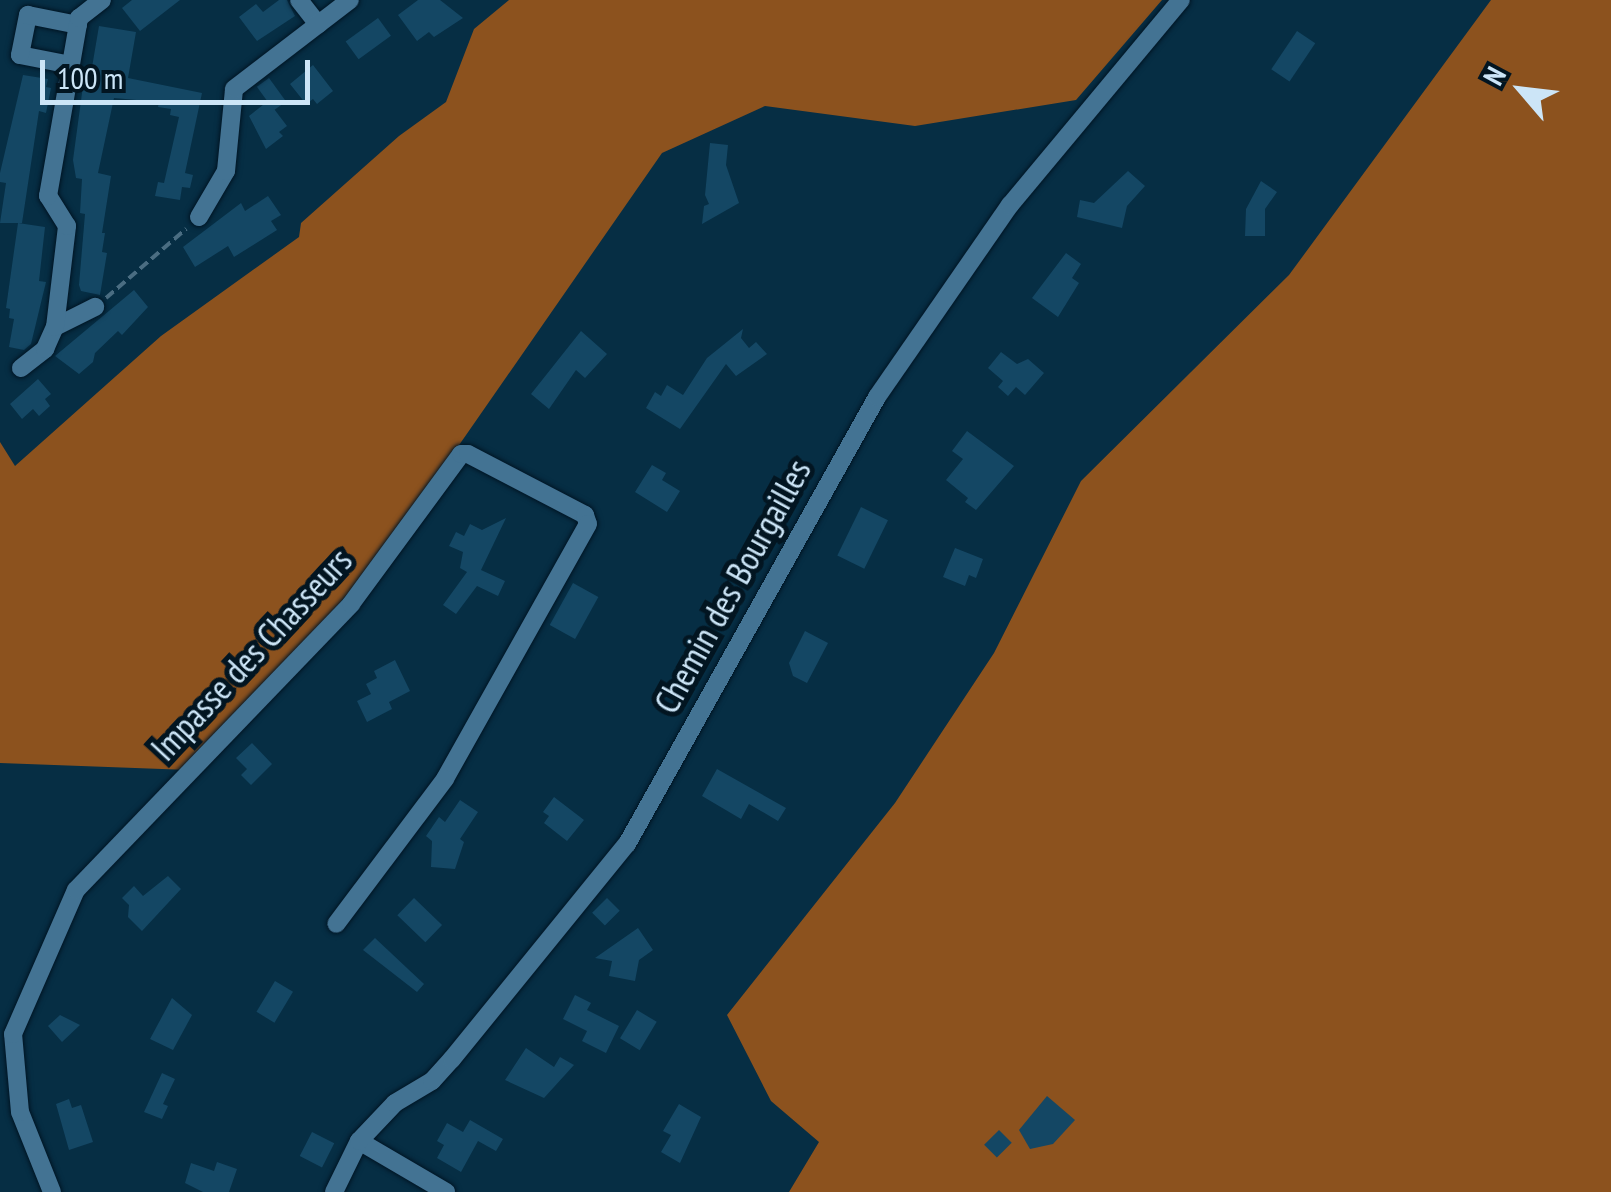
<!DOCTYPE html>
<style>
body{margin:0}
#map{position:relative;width:1611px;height:1192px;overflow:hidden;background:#062e44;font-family:"PT Sans Narrow",sans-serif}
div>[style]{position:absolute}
.forest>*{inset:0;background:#8c521e}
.building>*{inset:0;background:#144764;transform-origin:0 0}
.path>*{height:4px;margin-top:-2px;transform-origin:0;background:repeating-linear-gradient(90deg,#4a6d82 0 10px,transparent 0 15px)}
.roads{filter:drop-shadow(0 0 2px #001524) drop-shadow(0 0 2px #001524)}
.minor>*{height:18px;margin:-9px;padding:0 9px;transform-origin:9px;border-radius:9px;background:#437393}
span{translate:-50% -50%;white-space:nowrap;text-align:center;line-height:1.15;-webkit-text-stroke:10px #021521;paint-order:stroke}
.street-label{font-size:35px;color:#cce5f7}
.north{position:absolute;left:1471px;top:40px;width:100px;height:100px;-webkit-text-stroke:8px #021521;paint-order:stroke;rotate:298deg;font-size:28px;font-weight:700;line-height:40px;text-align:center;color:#cce5f7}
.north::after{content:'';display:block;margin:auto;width:35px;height:45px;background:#cce5f7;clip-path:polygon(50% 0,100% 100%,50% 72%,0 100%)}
.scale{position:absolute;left:40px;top:60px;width:270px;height:45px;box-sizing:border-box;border:5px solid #cce5f7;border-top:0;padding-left:12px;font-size:30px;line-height:35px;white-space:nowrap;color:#cce5f7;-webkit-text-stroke:8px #021521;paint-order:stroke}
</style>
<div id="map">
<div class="forest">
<div style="clip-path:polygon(509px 0,1162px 0,1076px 100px,915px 126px,765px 106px,662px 153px,382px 556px,189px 770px,0 763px,0 442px,15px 466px,161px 336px,299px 237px,301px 223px,399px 136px,446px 102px,474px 29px)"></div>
<div style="clip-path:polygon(1491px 0,1611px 0,1611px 1192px,789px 1192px,819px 1142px,771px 1101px,727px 1015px,895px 803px,994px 653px,1081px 481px,1289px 275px)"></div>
</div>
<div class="building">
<div style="clip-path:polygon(132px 0,180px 0,140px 31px,122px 8px)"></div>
<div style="clip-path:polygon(279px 0,287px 0,295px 16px,257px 41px,239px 17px,256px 4px,263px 12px)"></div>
<div style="clip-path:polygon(418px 0,440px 0,463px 18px,434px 37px,429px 32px,417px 41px,398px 15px)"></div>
<div style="left:378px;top:18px;width:22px;height:40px;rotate:54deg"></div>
<div style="clip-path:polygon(99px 26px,136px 32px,128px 78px,202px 93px,185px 173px,193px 175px,190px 188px,182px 187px,180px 200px,155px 196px,158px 182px,164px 183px,179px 117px,170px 115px,171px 109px,158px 107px,159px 102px,114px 98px,98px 173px,111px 176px,102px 233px,105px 233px,102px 252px,107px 253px,100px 295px,81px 291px,79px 285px,85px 214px,80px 213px,82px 179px,76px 178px,73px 160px,84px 78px,90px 79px)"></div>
<div style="left:1297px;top:31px;width:22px;height:46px;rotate:34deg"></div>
<div style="clip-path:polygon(313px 65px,333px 91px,317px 104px,313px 99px,306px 104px,290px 84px)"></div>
<div style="clip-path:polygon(23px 75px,48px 79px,46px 87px,51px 88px,46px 113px,39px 111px,22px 223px,0 223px,6px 183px,0 182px,0 173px)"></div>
<div style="left:269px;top:78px;width:29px;height:15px;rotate:54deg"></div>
<div style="clip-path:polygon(268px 101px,287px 126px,279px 132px,283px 136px,266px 149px,249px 116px)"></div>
<div style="clip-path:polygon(710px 143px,728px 145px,726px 165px,739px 203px,702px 224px,704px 206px,709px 204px,705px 195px)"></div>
<div style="clip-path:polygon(1128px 171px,1145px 186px,1127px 206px,1122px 228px,1077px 217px,1080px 200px,1094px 203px)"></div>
<div style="clip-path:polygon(1261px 181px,1277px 192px,1265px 209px,1265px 236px,1245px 236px,1246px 209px)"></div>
<div style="clip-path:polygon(268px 196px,281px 215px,271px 221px,277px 230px,234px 257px,228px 246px,195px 267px,183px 247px,241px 203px,245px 211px)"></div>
<div style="clip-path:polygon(18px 223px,45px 227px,39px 281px,46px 282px,31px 344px,24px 350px,9px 347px,14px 319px,9px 318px,10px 309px,6px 308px)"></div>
<div style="clip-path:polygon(1066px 253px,1081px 264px,1072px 278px,1079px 283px,1058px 317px,1032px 298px)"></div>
<div style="clip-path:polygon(134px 290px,148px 307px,122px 335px,118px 331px,95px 353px,93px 362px,79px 374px,55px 356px)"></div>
<div style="clip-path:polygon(743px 329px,741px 338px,749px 348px,756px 342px,767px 354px,736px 376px,726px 364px,680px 429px,646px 408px,655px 392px,661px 396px,667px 385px,683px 395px,707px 358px)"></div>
<div style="clip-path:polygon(581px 331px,607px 354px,585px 378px,576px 370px,549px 409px,531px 394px)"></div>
<div style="clip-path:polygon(1001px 352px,1017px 364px,1028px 359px,1044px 373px,1025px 395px,1016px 387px,1008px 396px,998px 387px,1003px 381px,988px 368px)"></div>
<div style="clip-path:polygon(38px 379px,51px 394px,45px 399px,50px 406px,39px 416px,33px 409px,22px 419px,10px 404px)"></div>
<div style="clip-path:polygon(967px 431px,1014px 466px,976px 510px,965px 502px,968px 498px,946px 480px,963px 459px,952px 451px)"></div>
<div style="clip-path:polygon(652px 465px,666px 473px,662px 480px,680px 491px,667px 512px,635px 492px)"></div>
<div style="left:861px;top:507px;width:30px;height:54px;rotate:26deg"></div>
<div style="clip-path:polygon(506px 518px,481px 570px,505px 581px,498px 596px,477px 586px,456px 614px,443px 605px,467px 572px,460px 568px,463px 552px,449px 546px,456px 532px,464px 536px,470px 524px,482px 530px)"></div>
<div style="clip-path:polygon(955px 548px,983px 559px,976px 578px,969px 575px,965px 586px,943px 577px)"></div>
<div style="left:573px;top:583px;width:29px;height:48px;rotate:29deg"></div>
<div style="clip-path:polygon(805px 631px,828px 643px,807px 683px,793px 676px,789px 663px)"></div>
<div style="clip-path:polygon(395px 660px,410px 691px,389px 702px,392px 709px,367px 722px,357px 701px,371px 694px,366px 684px,377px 678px,374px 671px)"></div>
<div style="clip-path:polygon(252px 743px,272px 764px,251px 785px,241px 775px,247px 769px,236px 758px)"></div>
<div style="clip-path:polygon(717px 769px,786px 808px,778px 821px,749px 804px,741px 819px,702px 796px)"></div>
<div style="clip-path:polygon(554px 797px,584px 820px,567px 841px,544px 823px,549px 816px,543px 812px)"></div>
<div style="clip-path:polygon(460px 800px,478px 812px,460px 839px,464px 842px,455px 869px,431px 867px,432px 841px,426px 836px,439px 817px,445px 822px)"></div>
<div style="clip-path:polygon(168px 876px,181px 889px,142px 931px,128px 917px,129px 905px,122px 898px,134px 886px,143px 896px)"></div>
<div style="left:414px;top:898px;width:39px;height:24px;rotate:44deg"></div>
<div style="left:607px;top:898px;width:18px;height:21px;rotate:45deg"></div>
<div style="clip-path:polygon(638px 928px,653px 950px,639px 960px,635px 981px,609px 976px,612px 961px,595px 958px)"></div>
<div style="clip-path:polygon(375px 938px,424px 984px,417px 992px,363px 950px)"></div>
<div style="left:275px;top:981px;width:21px;height:36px;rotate:31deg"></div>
<div style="clip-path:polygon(575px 995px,591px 1003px,587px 1010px,619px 1026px,606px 1053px,582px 1041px,587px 1031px,563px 1019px)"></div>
<div style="clip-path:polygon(172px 998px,192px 1015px,173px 1050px,150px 1039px)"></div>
<div style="left:637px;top:1010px;width:23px;height:33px;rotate:31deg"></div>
<div style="clip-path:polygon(60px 1015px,80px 1025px,62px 1042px,48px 1026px)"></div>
<div style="clip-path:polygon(526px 1048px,554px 1067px,560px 1057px,574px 1065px,544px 1098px,505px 1080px)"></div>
<div style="clip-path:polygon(162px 1073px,175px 1079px,163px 1104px,168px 1106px,162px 1119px,144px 1112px)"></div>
<div style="clip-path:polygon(1047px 1096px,1075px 1120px,1053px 1144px,1030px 1149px,1019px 1130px)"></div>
<div style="clip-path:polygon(69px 1099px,72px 1108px,81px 1105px,93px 1142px,69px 1150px,56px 1104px)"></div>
<div style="clip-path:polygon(679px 1104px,701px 1117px,680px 1163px,661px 1152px,671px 1135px,663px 1131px)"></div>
<div style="clip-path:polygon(470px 1120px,503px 1139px,496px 1151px,478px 1141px,461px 1172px,437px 1158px,444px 1145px,437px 1141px,447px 1123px,463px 1132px)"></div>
<div style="left:999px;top:1130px;width:18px;height:21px;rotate:45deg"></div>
<div style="left:312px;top:1132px;width:25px;height:27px;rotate:27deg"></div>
<div style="clip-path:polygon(217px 1162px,237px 1169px,229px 1192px,203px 1192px,185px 1183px,191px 1163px,214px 1171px)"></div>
</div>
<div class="path">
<div style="left:106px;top:298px;width:106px;rotate:-40.8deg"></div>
</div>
<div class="roads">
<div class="minor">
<div style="left:299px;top:0;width:31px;rotate:52deg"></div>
<div style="left:71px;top:65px;width:52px;rotate:-168.9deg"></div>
<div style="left:20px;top:55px;width:41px;rotate:-78.7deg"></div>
<div style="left:28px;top:15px;width:51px;rotate:11.3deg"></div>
<div style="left:199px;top:217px;width:53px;rotate:-59.6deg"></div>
<div style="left:226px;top:171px;width:82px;rotate:-84.4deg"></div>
<div style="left:234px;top:89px;width:146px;rotate:-37.5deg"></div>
<div style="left:55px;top:327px;width:45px;rotate:-26.6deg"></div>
<div style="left:21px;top:368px;width:31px;rotate:-38deg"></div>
<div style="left:45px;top:349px;width:24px;rotate:-66deg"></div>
<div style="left:55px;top:327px;width:102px;rotate:-83.2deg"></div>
<div style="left:67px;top:226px;width:36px;rotate:-122deg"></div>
<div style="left:48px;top:196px;width:181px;rotate:-80.1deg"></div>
<div style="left:79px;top:18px;width:29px;rotate:-38deg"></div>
<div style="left:359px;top:1141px;width:101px;rotate:30.4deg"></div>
<div style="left:52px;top:1192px;width:86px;rotate:-111.8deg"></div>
<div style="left:20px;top:1112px;width:78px;rotate:-95.1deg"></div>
<div style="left:13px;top:1034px;width:157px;rotate:-66.4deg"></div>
<div style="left:76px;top:890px;width:397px;rotate:-46.1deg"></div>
<div style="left:351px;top:604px;width:186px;rotate:-53.7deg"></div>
<div style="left:461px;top:454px;width:7px"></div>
<div style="left:468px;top:454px;width:132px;rotate:27.5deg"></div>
<div style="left:585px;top:515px;width:9px;rotate:72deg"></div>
<div style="left:588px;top:524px;width:292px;rotate:119.3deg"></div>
<div style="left:445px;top:779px;width:181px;rotate:126.9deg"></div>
<div style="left:334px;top:1192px;width:57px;rotate:-63.9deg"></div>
<div style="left:359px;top:1141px;width:52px;rotate:-46.5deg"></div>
<div style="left:395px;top:1103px;width:43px;rotate:-30.7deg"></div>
<div style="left:432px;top:1081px;width:30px;rotate:-48deg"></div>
<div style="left:452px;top:1059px;width:277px;rotate:-50.9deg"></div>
<div style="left:627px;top:844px;width:512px;rotate:-60.78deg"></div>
<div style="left:877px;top:397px;width:234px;rotate:-55.3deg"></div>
<div style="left:1010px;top:205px;width:267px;rotate:-50.2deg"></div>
</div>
</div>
<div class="street-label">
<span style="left:732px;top:586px;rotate:-61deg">Chemin des Bourgailles</span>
<span style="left:251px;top:654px;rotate:-47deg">Impasse des Chasseurs</span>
</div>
<div class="north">N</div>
<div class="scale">100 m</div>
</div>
